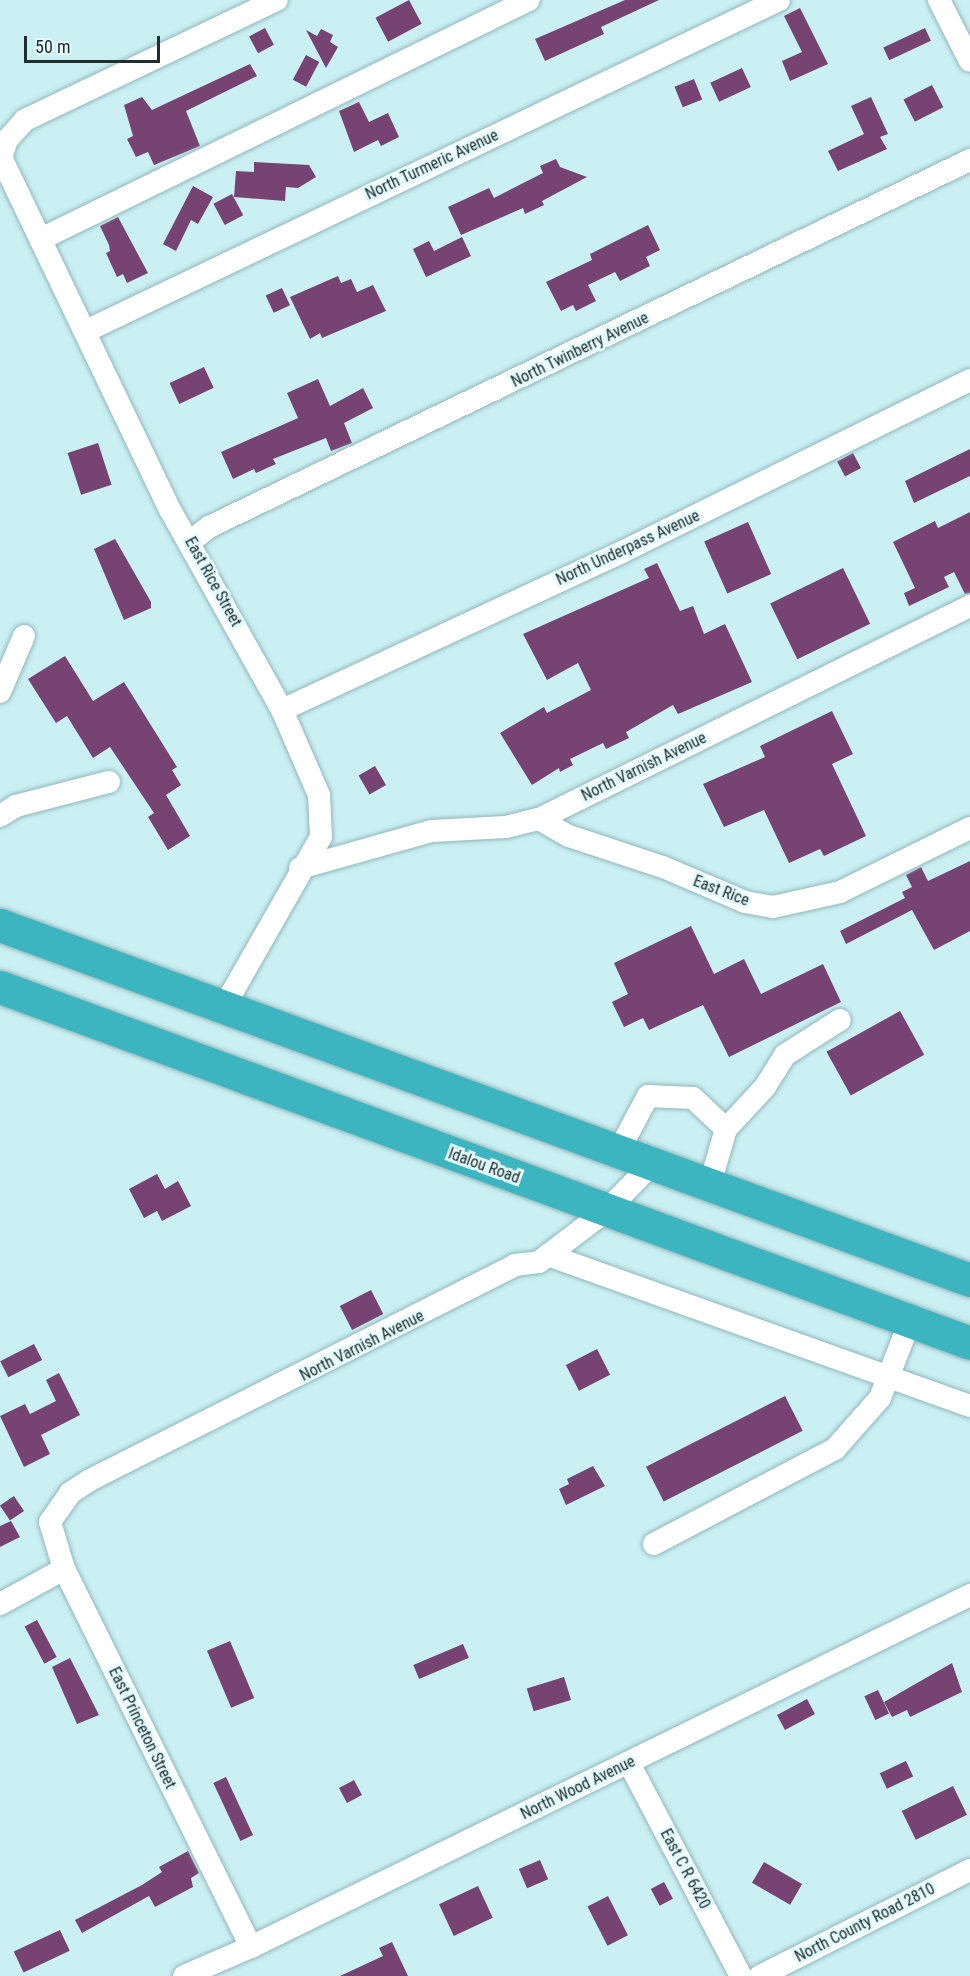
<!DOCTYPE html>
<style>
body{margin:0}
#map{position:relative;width:970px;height:1976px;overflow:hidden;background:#caf0f4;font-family:"Roboto Condensed",sans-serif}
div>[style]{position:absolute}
.building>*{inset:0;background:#774373;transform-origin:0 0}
.roads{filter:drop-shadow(0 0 2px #91b6ba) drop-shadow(0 0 2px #91b6ba)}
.minor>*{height:22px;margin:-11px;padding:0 11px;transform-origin:11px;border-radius:11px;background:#fff}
.highway>*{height:33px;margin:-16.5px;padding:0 16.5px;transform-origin:16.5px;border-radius:16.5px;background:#3db5c0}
span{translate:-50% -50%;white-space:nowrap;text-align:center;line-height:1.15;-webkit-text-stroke:6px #e4fafd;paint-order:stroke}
.street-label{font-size:16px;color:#202e30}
.scale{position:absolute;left:24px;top:36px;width:136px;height:27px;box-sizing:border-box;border:3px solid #202e30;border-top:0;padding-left:8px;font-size:18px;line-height:21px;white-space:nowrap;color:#202e30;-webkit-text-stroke:4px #e4fafd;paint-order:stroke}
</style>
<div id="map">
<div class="building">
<div style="left:409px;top:0;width:27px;height:38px;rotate:62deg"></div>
<div style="clip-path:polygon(625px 0,659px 0,601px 27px,604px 34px,545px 61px,535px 39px)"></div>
<div style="clip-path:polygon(800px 8px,828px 64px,790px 81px,782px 61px,802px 52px,784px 16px)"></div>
<div style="left:265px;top:28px;width:19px;height:18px;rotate:62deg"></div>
<div style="left:925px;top:28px;width:14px;height:46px;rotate:65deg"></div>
<div style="clip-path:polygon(321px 29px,333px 35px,330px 42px,338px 47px,326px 68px,306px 30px,317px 36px)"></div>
<div style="left:306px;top:55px;width:15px;height:28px;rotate:28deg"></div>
<div style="clip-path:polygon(250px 64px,257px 76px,186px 111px,200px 146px,154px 165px,148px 152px,136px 157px,127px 139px,133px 136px,124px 105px,142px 97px,152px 110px)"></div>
<div style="left:742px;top:68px;width:21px;height:35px;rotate:65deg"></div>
<div style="left:694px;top:79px;width:22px;height:21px;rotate:68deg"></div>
<div style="left:932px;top:85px;width:25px;height:32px;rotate:63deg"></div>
<div style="clip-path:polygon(871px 97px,888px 134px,880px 137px,887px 149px,838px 171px,828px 151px,864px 134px,851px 106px)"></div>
<div style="clip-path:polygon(359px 102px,369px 122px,388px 113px,399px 137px,381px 146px,378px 140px,354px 152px,339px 111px)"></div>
<div style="clip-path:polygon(556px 159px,560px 167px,587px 177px,542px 201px,544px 205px,525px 214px,523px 208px,461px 235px,448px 207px,489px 188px,494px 198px,543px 173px,540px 166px)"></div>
<div style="clip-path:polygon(254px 162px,309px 165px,316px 177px,298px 188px,286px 187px,285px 201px,234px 197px,236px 171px,254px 172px)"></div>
<div style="clip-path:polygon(193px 186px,213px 197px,198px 224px,191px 220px,176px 251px,163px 244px)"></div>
<div style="left:232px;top:194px;width:24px;height:21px;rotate:62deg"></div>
<div style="clip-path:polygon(118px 217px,148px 273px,127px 283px,123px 274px,117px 277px,106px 253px,110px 251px,109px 245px,100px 226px)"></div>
<div style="clip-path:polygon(648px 225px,660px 250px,646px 257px,650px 266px,620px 281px,615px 272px,588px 285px,596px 301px,576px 311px,573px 305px,561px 311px,546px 282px,592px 260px,590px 254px)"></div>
<div style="clip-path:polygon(462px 237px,471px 256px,426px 277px,413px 249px,429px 241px,434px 251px)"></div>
<div style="clip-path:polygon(338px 276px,341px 283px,351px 279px,357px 292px,373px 285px,386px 311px,322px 338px,320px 333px,310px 339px,290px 297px)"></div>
<div style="left:282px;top:288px;width:19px;height:18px;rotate:65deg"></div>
<div style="left:204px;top:367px;width:23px;height:38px;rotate:65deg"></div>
<div style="clip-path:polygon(318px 379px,330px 406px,363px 388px,373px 408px,344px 423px,352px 443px,331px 451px,326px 438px,273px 459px,276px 464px,256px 473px,254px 469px,233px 479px,221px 452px,298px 418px,287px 393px)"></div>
<div style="left:98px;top:443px;width:44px;height:32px;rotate:72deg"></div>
<div style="clip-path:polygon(970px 449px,970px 476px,914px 503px,905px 481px)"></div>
<div style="left:853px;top:453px;width:17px;height:18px;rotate:62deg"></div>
<div style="clip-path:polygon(970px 512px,970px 593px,965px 594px,954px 572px,944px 577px,949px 587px,909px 606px,904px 593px,915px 588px,893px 542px,935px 521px,938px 528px)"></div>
<div style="left:748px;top:522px;width:57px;height:48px;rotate:66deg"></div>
<div style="clip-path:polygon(115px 539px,151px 602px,151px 608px,124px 620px,94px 549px)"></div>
<div style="clip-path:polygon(657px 563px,680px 611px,693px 606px,704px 634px,725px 624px,752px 682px,678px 714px,673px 705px,626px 732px,629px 738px,606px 749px,603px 743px,570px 759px,573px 765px,560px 772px,559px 768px,532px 785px,500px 733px,544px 707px,547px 713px,591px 690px,578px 663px,547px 680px,523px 634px,649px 578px,644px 569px)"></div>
<div style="left:843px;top:568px;width:62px;height:81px;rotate:64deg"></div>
<div style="clip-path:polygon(65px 656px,93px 701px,124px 682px,177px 767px,172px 770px,181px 785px,166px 795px,190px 836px,168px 850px,148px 817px,154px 813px,110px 747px,93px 758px,67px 716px,56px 723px,28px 679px)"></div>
<div style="clip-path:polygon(832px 711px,853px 754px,832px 764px,866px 836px,824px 856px,820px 849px,789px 863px,764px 810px,724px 827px,703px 784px,765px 757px,760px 746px)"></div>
<div style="left:375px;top:766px;width:22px;height:19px;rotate:60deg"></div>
<div style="clip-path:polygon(970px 861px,970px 931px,934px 950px,912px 910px,846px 944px,840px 931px,905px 898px,902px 892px,912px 887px,906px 875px,921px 867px,928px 881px)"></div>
<div style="clip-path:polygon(691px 926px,714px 974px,744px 959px,761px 994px,823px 964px,841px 1002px,729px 1057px,703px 1005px,649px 1030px,643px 1018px,624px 1027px,612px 1002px,628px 994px,614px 963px)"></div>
<div style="left:900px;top:1011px;width:50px;height:84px;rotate:61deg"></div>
<div style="clip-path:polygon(157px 1174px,165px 1189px,178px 1181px,191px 1206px,162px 1221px,157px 1211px,144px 1218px,129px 1189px)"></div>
<div style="left:371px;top:1290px;width:27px;height:35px;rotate:63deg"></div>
<div style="left:34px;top:1344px;width:18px;height:38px;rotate:63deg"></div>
<div style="left:597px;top:1349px;width:29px;height:35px;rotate:63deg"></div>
<div style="clip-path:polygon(59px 1373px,80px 1415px,41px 1435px,50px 1454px,24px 1467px,0 1416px,25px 1404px,30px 1414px,56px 1401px,46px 1380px)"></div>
<div style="left:785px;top:1396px;width:39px;height:156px;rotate:63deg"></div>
<div style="clip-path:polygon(593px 1466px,605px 1486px,566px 1505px,559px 1489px,569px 1484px,567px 1479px)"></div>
<div style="left:14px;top:1496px;width:18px;height:17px;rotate:56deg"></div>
<div style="clip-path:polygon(11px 1521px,20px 1537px,0 1547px,0 1526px)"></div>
<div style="left:37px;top:1620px;width:42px;height:14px;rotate:62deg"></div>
<div style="left:230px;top:1641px;width:62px;height:25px;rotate:67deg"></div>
<div style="left:463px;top:1644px;width:15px;height:54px;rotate:67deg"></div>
<div style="clip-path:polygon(70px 1658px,99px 1715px,77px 1724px,52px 1667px)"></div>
<div style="clip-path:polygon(952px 1663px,962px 1692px,910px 1717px,907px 1710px,892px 1717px,884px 1702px)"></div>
<div style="left:564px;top:1677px;width:24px;height:39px;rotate:73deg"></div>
<div style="left:878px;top:1690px;width:26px;height:15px;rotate:65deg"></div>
<div style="left:807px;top:1699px;width:17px;height:34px;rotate:62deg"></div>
<div style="left:906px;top:1761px;width:17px;height:29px;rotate:65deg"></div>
<div style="left:226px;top:1777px;width:64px;height:14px;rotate:65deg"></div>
<div style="left:354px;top:1780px;width:17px;height:17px;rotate:62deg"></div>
<div style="left:953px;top:1786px;width:32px;height:57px;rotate:64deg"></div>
<div style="clip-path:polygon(188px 1851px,199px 1873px,191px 1878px,193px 1887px,155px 1907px,149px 1896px,82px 1933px,75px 1920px,142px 1885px,162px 1872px,159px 1867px)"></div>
<div style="left:540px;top:1860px;width:21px;height:23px;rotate:67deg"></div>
<div style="left:764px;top:1862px;width:44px;height:24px;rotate:30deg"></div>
<div style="left:664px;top:1882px;width:19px;height:15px;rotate:62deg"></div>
<div style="left:478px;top:1886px;width:35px;height:43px;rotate:65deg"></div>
<div style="left:608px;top:1896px;width:44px;height:23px;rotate:63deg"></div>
<div style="left:60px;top:1930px;width:23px;height:51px;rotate:65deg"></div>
<div style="clip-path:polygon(392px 1942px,408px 1976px,340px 1976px,383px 1956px,379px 1948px)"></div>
</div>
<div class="roads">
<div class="minor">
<div style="left:939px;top:0;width:68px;rotate:63.1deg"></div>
<div style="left:41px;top:239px;width:543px;rotate:-26.09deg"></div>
<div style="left:86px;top:331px;width:768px;rotate:-25.53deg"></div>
<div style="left:191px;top:541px;width:23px;rotate:-38deg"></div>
<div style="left:209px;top:527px;width:845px;rotate:-25.75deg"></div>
<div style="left:0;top:692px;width:61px;rotate:-66.8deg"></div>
<div style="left:282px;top:710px;width:373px;rotate:-24.9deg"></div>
<div style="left:620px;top:553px;width:390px;rotate:-26.3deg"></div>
<div style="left:0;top:816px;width:19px;rotate:-32deg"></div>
<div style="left:16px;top:806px;width:96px;rotate:-14.5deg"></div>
<div style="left:539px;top:819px;width:34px;rotate:30deg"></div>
<div style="left:569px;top:836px;width:99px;rotate:18.3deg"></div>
<div style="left:663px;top:867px;width:89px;rotate:23.1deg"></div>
<div style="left:745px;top:902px;width:28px;rotate:10deg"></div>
<div style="left:773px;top:907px;width:69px;rotate:-12.6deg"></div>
<div style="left:840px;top:892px;width:145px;rotate:-26.2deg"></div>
<div style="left:300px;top:868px;width:137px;rotate:-15.7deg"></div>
<div style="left:432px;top:831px;width:74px;rotate:-3.1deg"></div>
<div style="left:506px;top:827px;width:34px;rotate:-14deg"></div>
<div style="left:539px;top:819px;width:481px;rotate:-26.3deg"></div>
<div style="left:225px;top:1005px;width:193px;rotate:-60.3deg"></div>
<div style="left:321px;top:837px;width:42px;rotate:-92.7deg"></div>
<div style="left:319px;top:795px;width:93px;rotate:-113.5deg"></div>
<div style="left:282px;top:710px;width:229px;rotate:-119.2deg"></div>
<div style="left:170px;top:510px;width:390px;rotate:-115.6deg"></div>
<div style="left:1px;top:158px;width:19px;rotate:-72deg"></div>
<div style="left:7px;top:140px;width:27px;rotate:-48deg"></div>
<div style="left:25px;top:120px;width:279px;rotate:-25.5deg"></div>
<div style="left:726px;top:1129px;width:57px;rotate:-47.1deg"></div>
<div style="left:765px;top:1087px;width:38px;rotate:-58deg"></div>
<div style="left:785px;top:1055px;width:65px;rotate:-32.5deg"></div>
<div style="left:617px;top:1154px;width:66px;rotate:-61.9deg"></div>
<div style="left:648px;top:1096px;width:45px;rotate:2.5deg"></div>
<div style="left:693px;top:1098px;width:45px;rotate:43.2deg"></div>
<div style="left:726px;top:1129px;width:60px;rotate:106.3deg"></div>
<div style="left:548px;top:1255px;width:448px;rotate:19.7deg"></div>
<div style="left:654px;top:1544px;width:204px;rotate:-27.7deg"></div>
<div style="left:835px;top:1449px;width:68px;rotate:-48.6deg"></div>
<div style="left:880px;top:1398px;width:83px;rotate:-68.7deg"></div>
<div style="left:0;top:1604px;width:73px;rotate:-28.7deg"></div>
<div style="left:629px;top:1763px;width:241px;rotate:62.3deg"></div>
<div style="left:251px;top:1947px;width:422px;rotate:-116.3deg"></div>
<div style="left:64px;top:1569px;width:49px;rotate:-106.6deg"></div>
<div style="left:50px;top:1522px;width:35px;rotate:-55deg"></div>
<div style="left:70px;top:1493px;width:24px;rotate:-33deg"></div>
<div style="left:90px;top:1480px;width:476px;rotate:-26.8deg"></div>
<div style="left:515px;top:1265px;width:24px;rotate:-7deg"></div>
<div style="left:539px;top:1262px;width:84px;rotate:-37.3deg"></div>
<div style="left:606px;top:1211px;width:63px;rotate:-45.6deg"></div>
<div style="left:184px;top:1976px;width:73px;rotate:-23.4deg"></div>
<div style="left:251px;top:1947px;width:801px;rotate:-26.08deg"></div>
<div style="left:760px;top:1976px;width:235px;rotate:-26.8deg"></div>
</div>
<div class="highway">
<div style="left:0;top:925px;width:1033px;rotate:20.1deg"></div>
<div style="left:0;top:987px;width:1033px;rotate:20.15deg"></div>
</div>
</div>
<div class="street-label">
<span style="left:432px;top:165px;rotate:-25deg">North Turmeric Avenue</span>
<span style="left:580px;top:350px;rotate:-26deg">North Twinberry Avenue</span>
<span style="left:628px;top:548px;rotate:-25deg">North Underpass Avenue</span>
<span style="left:213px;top:582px;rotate:61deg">East Rice Street</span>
<span style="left:644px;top:767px;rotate:-26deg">North Varnish Avenue</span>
<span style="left:721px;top:891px;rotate:21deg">East Rice</span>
<span style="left:484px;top:1166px;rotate:20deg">Idalou Road</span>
<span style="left:362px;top:1346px;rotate:-27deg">North Varnish Avenue</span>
<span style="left:142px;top:1728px;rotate:64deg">East Princeton Street</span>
<span style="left:578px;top:1788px;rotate:-26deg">North Wood Avenue</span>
<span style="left:685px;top:1869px;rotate:62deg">East C R 6420</span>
<span style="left:865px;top:1923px;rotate:-27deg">North County Road 2810</span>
</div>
<div class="scale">50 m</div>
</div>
